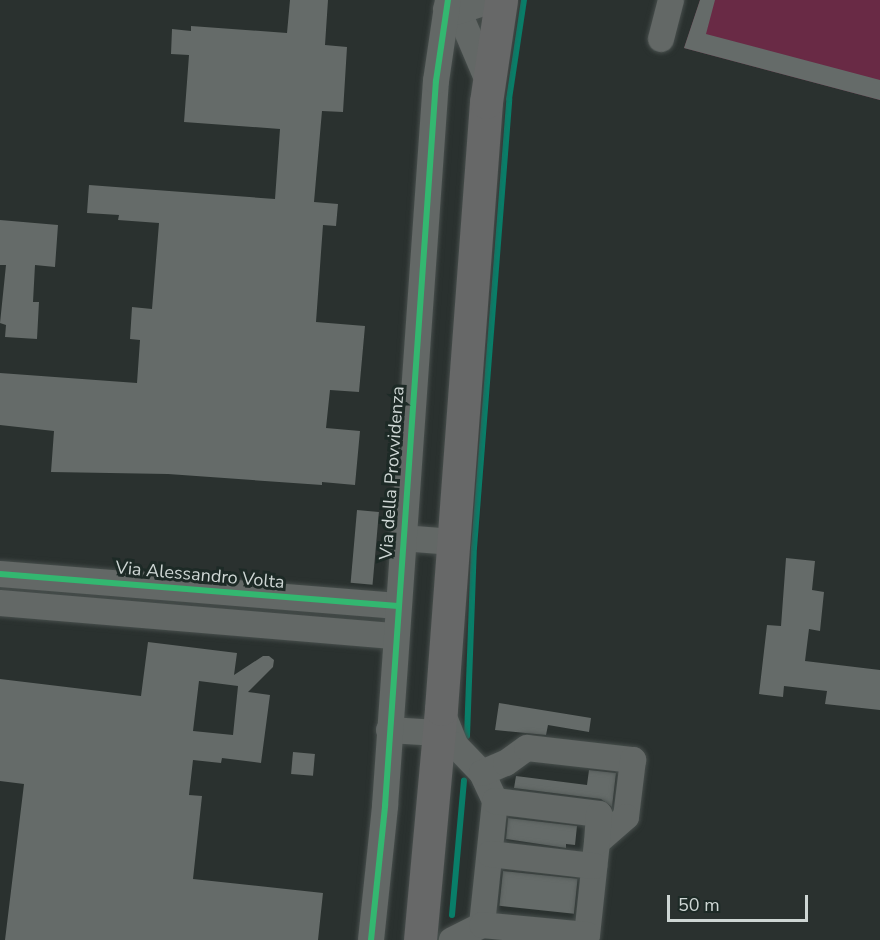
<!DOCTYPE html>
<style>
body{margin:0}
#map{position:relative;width:880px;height:940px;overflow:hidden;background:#2a312f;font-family:"Nunito Sans",sans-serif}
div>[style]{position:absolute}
.green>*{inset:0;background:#692a45}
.stream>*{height:6px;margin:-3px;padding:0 3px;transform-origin:3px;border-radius:3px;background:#097e69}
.building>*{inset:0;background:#656b69;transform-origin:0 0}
.roads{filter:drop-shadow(0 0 2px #474e4c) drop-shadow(0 0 2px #474e4c)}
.minor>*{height:26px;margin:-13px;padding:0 13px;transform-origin:13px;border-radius:13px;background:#636866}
.major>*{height:33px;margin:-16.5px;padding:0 16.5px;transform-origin:16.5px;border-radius:16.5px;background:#676868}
.cycleway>*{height:6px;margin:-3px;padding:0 3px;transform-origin:3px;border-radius:3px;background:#33b770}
span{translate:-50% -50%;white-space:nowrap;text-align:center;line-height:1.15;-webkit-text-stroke:6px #1d2a26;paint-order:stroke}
.street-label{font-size:18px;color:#ced6d4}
.scale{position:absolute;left:667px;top:895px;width:141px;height:27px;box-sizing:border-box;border:3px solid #ced6d4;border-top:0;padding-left:8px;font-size:18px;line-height:21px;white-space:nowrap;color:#ced6d4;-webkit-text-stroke:4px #1d2a26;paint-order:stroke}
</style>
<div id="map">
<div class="green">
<div style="clip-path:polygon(700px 0,880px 0,880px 100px,684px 48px)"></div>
</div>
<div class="stream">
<div style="left:467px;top:736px;width:188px;rotate:-87.9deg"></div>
<div style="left:474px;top:548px;width:450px;rotate:-85.5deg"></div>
<div style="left:509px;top:99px;width:100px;rotate:-81.4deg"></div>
<div style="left:452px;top:915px;width:135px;rotate:-84.9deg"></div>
</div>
<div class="building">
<div style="clip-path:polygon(290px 0,328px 0,325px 45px,347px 47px,343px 112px,322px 111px,314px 202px,338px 204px,336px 226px,323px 225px,316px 322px,365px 326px,359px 392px,330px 390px,326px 428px,360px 431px,355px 485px,322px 482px,322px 485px,168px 474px,51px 472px,54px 431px,0 425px,0 373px,137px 383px,140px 340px,130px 339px,132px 307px,152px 309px,159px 223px,118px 220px,119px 215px,87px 213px,89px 185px,275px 199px,280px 129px,184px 122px,189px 55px,171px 54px,172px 29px,191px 31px,191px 26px,287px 33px)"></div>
<div style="clip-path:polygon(700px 0,715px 0,706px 34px,880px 80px,880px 100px,684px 48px)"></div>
<div style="clip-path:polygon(0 220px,58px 225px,55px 267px,35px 265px,33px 302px,39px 302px,37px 339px,5px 337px,6px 325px,0 323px,6px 265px,0 265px)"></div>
<div style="left:357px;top:510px;width:22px;height:73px;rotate:5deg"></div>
<div style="clip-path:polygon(786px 558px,815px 561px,812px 590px,824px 592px,820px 631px,809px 629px,805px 661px,880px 670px,880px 710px,825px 704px,827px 691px,784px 686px,783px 697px,759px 694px,767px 625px,781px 626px)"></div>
<div style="clip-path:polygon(evenodd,148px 642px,237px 653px,234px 675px,263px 656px,269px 656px,274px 660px,273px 667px,248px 692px,270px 695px,261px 763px,222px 758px,221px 763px,193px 760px,189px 795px,202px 796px,193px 879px,323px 893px,318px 940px,5px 940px,24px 784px,0 781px,0 679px,141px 696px,148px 642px,199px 681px,238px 686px,233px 735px,193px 731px,199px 681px)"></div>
<div style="clip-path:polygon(499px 703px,591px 718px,589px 732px,548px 725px,546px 735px,495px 730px)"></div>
<div style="left:293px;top:752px;width:22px;height:22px;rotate:5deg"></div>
<div style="clip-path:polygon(589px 770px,616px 773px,612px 807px,601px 799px,514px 788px,516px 776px,587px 785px)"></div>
<div style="clip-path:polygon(508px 818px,577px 826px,575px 845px,566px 844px,566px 848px,506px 839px)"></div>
<div style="left:503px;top:871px;width:75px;height:35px;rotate:6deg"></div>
</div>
<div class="roads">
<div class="minor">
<div style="left:446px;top:9px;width:10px;rotate:17deg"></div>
<div style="left:456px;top:12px;width:12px;rotate:55deg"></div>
<div style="left:463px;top:22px;width:64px;rotate:67deg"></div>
<div style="left:456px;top:12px;width:38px;rotate:-18deg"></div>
<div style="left:661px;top:39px;width:40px;rotate:-75.6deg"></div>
<div style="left:402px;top:538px;width:51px;rotate:4.5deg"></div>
<div style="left:0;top:574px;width:399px;rotate:4.6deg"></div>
<div style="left:0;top:603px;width:397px;rotate:4.8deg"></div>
<div style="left:442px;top:712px;width:35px;rotate:68deg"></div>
<div style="left:455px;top:745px;width:39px;rotate:46deg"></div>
<div style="left:482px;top:773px;width:31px;rotate:65deg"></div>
<div style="left:495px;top:801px;width:125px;rotate:96deg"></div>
<div style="left:482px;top:925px;width:34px;rotate:153deg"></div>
<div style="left:389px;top:730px;width:49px;rotate:3.5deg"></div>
<div style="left:482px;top:773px;width:26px;rotate:-23deg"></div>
<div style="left:506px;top:763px;width:26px;rotate:-36deg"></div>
<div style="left:527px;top:748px;width:107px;rotate:6.5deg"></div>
<div style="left:633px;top:760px;width:57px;rotate:97deg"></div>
<div style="left:626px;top:817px;width:38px;rotate:139deg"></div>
<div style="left:597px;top:842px;width:94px;rotate:96.1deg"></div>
<div style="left:587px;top:935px;width:105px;rotate:-174.6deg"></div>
<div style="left:495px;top:801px;width:105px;rotate:7.1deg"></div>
<div style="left:599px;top:814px;width:28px;rotate:94deg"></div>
<div style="left:490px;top:854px;width:105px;rotate:6.6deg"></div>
<div style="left:371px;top:940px;width:135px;rotate:-84deg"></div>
<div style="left:385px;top:806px;width:727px;rotate:-85.98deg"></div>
<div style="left:436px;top:81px;width:82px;rotate:-81.6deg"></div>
</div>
<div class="major">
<div style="left:420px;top:940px;width:232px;rotate:-84.8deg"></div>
<div style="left:441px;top:709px;width:609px;rotate:-85.76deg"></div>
<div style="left:486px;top:102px;width:103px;rotate:-81.6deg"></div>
</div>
</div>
<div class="cycleway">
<div style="left:0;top:574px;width:399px;rotate:4.6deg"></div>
<div style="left:371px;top:940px;width:135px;rotate:-84deg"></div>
<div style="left:385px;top:806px;width:727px;rotate:-85.98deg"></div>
<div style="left:436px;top:81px;width:82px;rotate:-81.6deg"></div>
</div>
<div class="street-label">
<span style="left:392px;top:473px;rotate:-86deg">Via della Provvidenza</span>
<span style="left:200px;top:575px;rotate:5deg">Via Alessandro Volta</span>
</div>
<div class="scale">50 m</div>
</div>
